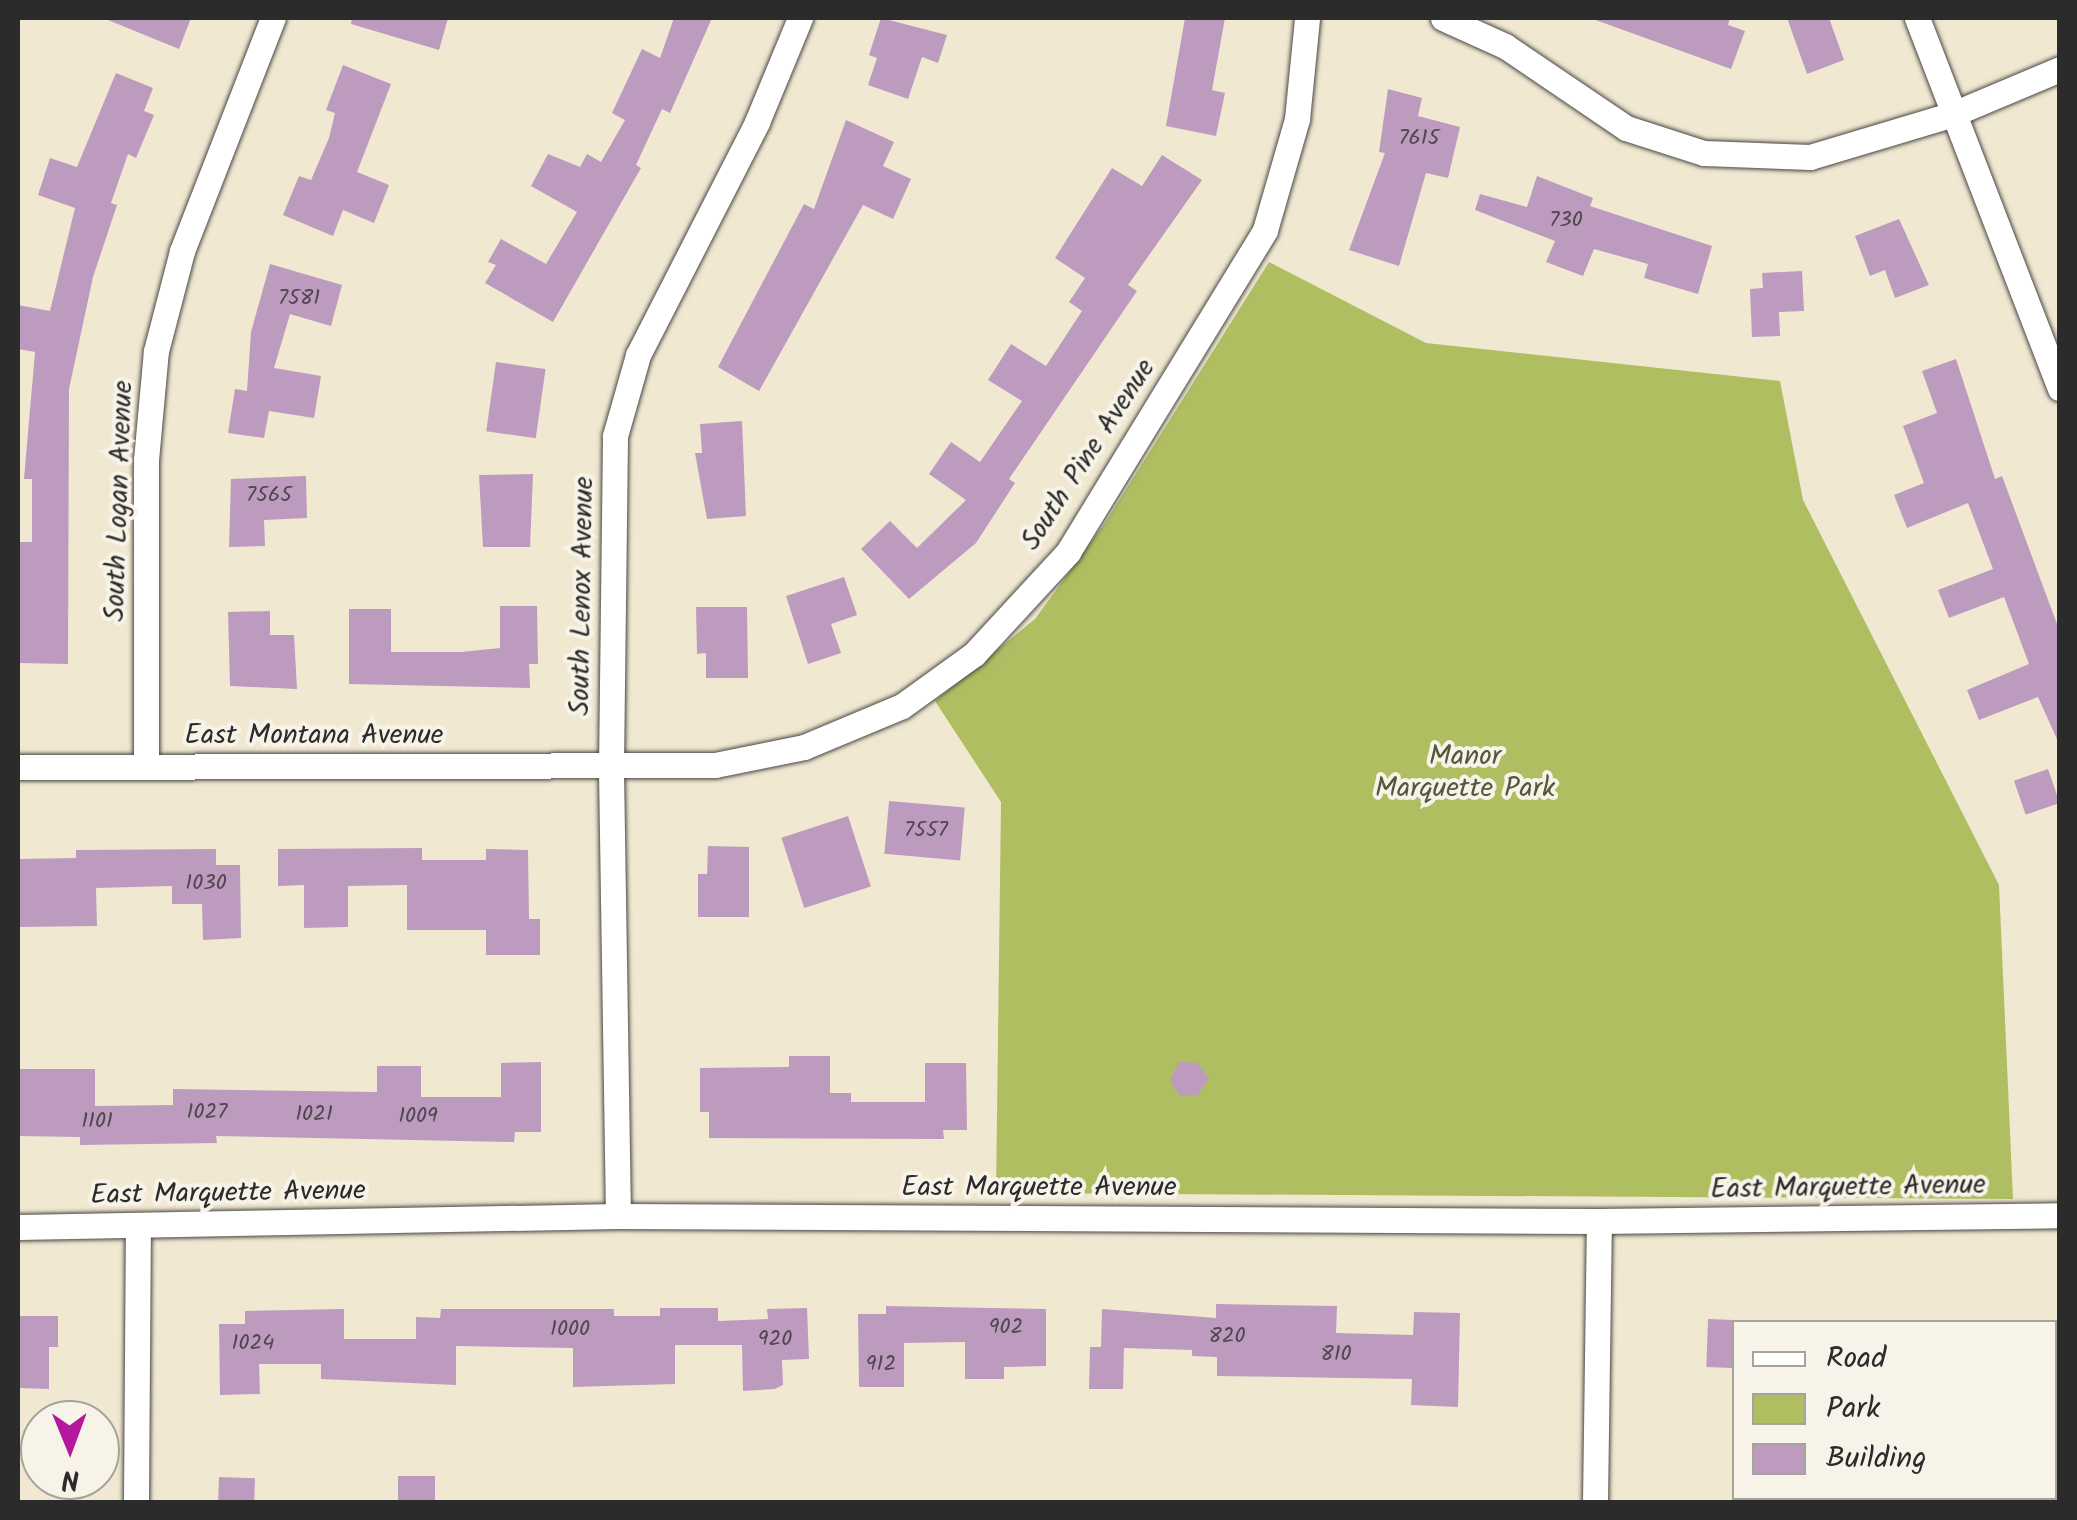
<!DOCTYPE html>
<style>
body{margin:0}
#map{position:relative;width:2077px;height:1520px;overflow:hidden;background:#f1e8d2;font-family:Kalam,sans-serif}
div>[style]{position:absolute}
.green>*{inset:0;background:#afbe61}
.building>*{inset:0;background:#bd9bbe;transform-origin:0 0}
.roads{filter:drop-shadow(0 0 2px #494744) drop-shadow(0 0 2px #494744)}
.street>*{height:25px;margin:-12.5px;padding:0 12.5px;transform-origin:12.5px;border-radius:12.5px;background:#fff}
span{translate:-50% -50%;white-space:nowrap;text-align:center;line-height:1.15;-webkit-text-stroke:8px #f7f3e8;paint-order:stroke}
.number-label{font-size:22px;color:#504750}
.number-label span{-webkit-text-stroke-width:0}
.street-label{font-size:28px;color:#2b2b2b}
.park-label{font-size:28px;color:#53573b}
.frame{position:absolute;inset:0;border:20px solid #2b2b2b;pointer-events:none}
.legend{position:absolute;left:1732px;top:1320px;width:325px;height:180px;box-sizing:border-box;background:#f7f3e8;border:2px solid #a5a39c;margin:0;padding:12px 18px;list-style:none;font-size:30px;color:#2b2b2b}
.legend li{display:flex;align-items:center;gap:20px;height:50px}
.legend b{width:50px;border:2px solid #a5a39c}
.north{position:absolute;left:20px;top:1400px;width:100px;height:100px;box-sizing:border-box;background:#f7f3e8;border:2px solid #a5a39c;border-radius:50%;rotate:179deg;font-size:28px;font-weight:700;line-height:40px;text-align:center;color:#2b2b2b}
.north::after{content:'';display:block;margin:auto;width:35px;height:45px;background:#b5179e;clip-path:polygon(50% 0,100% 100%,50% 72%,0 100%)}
</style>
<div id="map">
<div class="green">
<div style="clip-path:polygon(1269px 262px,1426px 343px,1780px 381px,1803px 500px,1999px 885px,2013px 1199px,996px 1193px,1001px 802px,935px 701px,1035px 619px,1105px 523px)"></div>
</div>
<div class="building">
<div style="clip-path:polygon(103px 18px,191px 18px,179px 49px)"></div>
<div style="clip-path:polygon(352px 18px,448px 18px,439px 50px,351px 24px)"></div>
<div style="clip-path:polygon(674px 18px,712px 18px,670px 113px,662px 109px,636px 165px,641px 168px,553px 322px,485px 283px,496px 265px,488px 262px,501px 239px,546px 264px,577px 212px,531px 186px,548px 154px,580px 167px,587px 154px,601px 162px,625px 120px,612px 113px,642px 49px,660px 58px)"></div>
<div style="clip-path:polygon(881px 18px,947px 35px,938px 63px,922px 57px,908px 99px,868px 85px,877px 58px,869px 55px)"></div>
<div style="clip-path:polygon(1185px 18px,1225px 18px,1212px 90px,1225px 93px,1216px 136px,1166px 126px)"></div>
<div style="clip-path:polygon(1590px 18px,1730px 18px,1728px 25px,1745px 31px,1731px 69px)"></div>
<div style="clip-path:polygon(1787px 18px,1829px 18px,1844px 60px,1807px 74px)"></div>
<div style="clip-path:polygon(343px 65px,391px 84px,357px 172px,389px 185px,374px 223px,343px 210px,333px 236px,283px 215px,299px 176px,311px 180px,329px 138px,335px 113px,326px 110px)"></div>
<div style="clip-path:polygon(116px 73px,153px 88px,144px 111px,154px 115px,136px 158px,128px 154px,111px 203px,117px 205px,93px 277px,69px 389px,68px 664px,18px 663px,18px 542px,32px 542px,32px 479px,24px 479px,35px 352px,18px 349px,18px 305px,50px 311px,75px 208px,38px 195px,50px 158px,77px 167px)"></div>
<div style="clip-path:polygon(1388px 89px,1422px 98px,1418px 116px,1460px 127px,1448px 178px,1426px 173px,1399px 266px,1349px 250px,1385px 153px,1379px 152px)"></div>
<div style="clip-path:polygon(846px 120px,894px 142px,883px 166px,911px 179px,893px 219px,863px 205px,759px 391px,718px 367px,804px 204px,814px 209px)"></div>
<div style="clip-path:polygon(1162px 155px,1202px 180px,1128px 285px,1137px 291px,1009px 479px,1015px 483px,976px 543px,909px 599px,861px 549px,890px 521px,917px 548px,966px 500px,929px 474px,951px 442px,980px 462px,1022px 401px,988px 380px,1011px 344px,1046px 366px,1082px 311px,1069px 302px,1085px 278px,1055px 258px,1112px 168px,1142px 186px)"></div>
<div style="clip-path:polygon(1537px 176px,1593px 198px,1590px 206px,1712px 246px,1698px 294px,1644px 278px,1648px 264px,1594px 249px,1583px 276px,1546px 262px,1555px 241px,1475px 210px,1480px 194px,1527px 207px)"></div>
<div style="clip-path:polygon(1899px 219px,1929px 285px,1895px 298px,1885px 270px,1870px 276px,1855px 236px)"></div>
<div style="clip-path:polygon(270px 264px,342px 285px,331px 326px,290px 314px,274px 368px,321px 376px,314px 418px,269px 411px,264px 438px,228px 433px,235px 389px,247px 391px,251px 332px)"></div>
<div style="clip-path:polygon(1802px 271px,1804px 311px,1779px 312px,1780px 336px,1752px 337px,1750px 289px,1763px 288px,1762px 273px)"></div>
<div style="clip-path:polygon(1956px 359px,1995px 479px,2002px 476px,2060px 632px,2060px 746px,2038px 697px,1979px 720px,1967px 690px,2029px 664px,2004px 597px,1949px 618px,1938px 590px,1993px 569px,1968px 503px,1907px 528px,1894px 495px,1924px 483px,1903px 426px,1937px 413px,1922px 371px)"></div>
<div style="left:496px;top:362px;width:50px;height:70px;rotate:8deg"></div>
<div style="clip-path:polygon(742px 421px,746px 516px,707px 519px,695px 453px,702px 453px,700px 424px)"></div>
<div style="clip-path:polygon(533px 474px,530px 547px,483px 547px,479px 475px)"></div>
<div style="clip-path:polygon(306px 476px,307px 518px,264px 520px,265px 546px,229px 547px,231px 479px)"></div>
<div style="clip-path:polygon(844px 577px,857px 615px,831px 624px,841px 653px,808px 664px,786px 596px)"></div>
<div style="clip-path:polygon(500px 606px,537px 606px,538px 664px,529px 664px,530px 688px,349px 684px,349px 609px,391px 609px,391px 652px,461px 652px,500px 648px)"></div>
<div style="clip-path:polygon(696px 607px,747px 607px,748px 678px,706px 678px,706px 653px,697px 654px)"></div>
<div style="clip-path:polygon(270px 611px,270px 635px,294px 635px,297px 689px,230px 686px,228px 612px)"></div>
<div style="left:2048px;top:769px;width:36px;height:36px;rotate:71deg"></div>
<div style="left:889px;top:801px;width:76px;height:53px;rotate:5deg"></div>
<div style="left:848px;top:816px;width:74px;height:70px;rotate:72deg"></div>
<div style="clip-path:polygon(708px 846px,749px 847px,749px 917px,698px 917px,698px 874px,707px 874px)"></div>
<div style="clip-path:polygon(422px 848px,422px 860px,486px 860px,486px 849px,528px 850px,529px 919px,540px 919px,540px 955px,486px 955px,486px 930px,407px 930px,407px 885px,348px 886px,348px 927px,304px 928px,304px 885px,278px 886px,278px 849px)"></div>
<div style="clip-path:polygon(216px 849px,216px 865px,240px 865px,241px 938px,203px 940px,202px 904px,172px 904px,172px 886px,96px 888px,97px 926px,18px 927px,18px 859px,76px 858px,76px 850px)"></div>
<div style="clip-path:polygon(789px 1056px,830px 1056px,830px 1093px,851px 1093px,851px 1102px,925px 1102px,925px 1063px,966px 1063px,967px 1130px,943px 1130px,944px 1139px,709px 1138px,709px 1112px,700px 1112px,700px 1068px,789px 1067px)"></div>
<div style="clip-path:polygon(541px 1062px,541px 1132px,515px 1132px,514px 1142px,216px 1136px,217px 1143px,80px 1145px,80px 1137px,18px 1136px,18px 1069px,95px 1069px,95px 1106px,173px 1105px,173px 1089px,377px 1092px,377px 1066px,421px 1066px,421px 1097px,501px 1097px,501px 1063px)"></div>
<div style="clip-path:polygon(1179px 1062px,1198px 1063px,1209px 1078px,1198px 1095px,1179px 1096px,1170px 1079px)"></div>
<div style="clip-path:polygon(1216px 1304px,1337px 1306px,1336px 1333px,1413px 1335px,1414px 1312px,1460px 1313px,1458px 1407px,1411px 1405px,1412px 1379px,1217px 1376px,1217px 1357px,1192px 1356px,1192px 1350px,1124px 1348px,1123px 1389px,1089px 1389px,1090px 1347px,1101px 1347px,1102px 1309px,1216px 1318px)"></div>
<div style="clip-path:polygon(886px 1306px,1046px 1309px,1046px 1366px,1004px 1367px,1004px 1379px,965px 1379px,965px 1342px,904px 1343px,904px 1387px,859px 1387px,858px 1314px,886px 1314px)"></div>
<div style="clip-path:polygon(660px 1308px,718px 1308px,718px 1321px,768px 1319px,767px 1309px,807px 1308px,809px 1359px,782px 1360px,783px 1385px,775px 1389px,743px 1391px,742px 1345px,675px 1345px,675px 1384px,573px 1387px,573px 1348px,456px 1346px,456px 1385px,321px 1379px,321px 1364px,259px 1364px,260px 1394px,220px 1395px,219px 1324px,245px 1324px,245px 1311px,344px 1309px,344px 1339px,416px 1339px,416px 1317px,440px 1318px,441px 1309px,614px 1309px,614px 1316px,660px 1316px)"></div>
<div style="clip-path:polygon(18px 1316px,58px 1316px,58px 1347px,49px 1347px,49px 1389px,18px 1388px)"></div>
<div style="left:1708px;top:1319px;width:26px;height:48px;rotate:2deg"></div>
<div style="left:398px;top:1476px;width:37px;height:26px"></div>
<div style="left:219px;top:1477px;width:36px;height:25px;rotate:2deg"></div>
</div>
<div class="roads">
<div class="street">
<div style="left:1443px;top:18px;width:68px;rotate:24.3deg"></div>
<div style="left:1505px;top:46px;width:146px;rotate:34.1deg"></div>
<div style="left:1626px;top:128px;width:82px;rotate:17.8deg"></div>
<div style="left:1704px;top:153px;width:106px;rotate:2.2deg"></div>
<div style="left:1810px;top:157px;width:149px;rotate:-16.7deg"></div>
<div style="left:1953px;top:114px;width:116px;rotate:-22.8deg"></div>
<div style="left:1917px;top:18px;width:397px;rotate:68.9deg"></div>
<div style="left:146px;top:766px;width:306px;rotate:-90deg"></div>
<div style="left:146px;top:460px;width:109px;rotate:-84.8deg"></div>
<div style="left:156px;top:351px;width:103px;rotate:-75.4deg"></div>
<div style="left:182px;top:251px;width:250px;rotate:-68.7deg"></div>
<div style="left:18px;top:767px;width:697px;rotate:-0.16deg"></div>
<div style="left:715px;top:765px;width:91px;rotate:-11.4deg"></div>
<div style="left:804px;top:747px;width:106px;rotate:-22.7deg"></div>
<div style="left:902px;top:706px;width:89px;rotate:-35.8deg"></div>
<div style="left:974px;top:654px;width:139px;rotate:-47.3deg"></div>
<div style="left:1068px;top:552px;width:377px;rotate:-58.5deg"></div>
<div style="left:1265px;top:230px;width:116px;rotate:-73.9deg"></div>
<div style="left:1297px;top:119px;width:101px;rotate:-84.3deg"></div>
<div style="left:618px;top:1216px;width:450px;rotate:-90.9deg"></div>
<div style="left:611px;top:766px;width:330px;rotate:-89.3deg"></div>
<div style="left:615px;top:436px;width:84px;rotate:-74.1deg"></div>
<div style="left:638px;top:355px;width:262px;rotate:-62.9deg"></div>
<div style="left:757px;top:122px;width:113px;rotate:-67.5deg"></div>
<div style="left:18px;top:1227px;width:600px;rotate:-1.05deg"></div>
<div style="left:618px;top:1216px;width:981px;rotate:0.29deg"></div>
<div style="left:1599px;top:1221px;width:461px;rotate:-0.7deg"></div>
<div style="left:136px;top:1502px;width:276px;rotate:-89.6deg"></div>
<div style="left:1595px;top:1502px;width:281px;rotate:-89.2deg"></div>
</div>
</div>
<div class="number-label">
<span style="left:1419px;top:139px">7615</span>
<span style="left:1566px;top:221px">730</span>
<span style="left:299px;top:299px">7581</span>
<span style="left:269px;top:496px">7565</span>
<span style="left:926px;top:831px">7557</span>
<span style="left:206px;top:884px">1030</span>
<span style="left:207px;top:1113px">1027</span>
<span style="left:314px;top:1115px">1021</span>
<span style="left:418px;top:1117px">1009</span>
<span style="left:97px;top:1122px">1101</span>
<span style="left:1006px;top:1328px">902</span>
<span style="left:570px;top:1330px">1000</span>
<span style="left:1227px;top:1337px">820</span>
<span style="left:775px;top:1340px">920</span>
<span style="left:253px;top:1344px">1024</span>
<span style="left:1336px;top:1355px">810</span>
<span style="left:881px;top:1365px">912</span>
</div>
<div class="street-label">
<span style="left:1089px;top:455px;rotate:-57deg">South Pine Avenue</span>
<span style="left:120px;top:501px;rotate:-88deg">South Logan Avenue</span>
<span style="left:583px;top:596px;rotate:-89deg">South Lenox Avenue</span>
<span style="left:314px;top:736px">East Montana Avenue</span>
<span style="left:1039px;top:1188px">East Marquette Avenue</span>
<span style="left:1848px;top:1188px;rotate:-1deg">East Marquette Avenue</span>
<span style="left:228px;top:1194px;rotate:-1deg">East Marquette Avenue</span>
</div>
<div class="park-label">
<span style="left:1465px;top:773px">Manor<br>Marquette Park</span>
</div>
<div class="frame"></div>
<ul class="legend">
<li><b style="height:12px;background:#fff"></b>Road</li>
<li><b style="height:28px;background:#afbe61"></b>Park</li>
<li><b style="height:28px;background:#bd9bbe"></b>Building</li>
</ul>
<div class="north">N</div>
</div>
